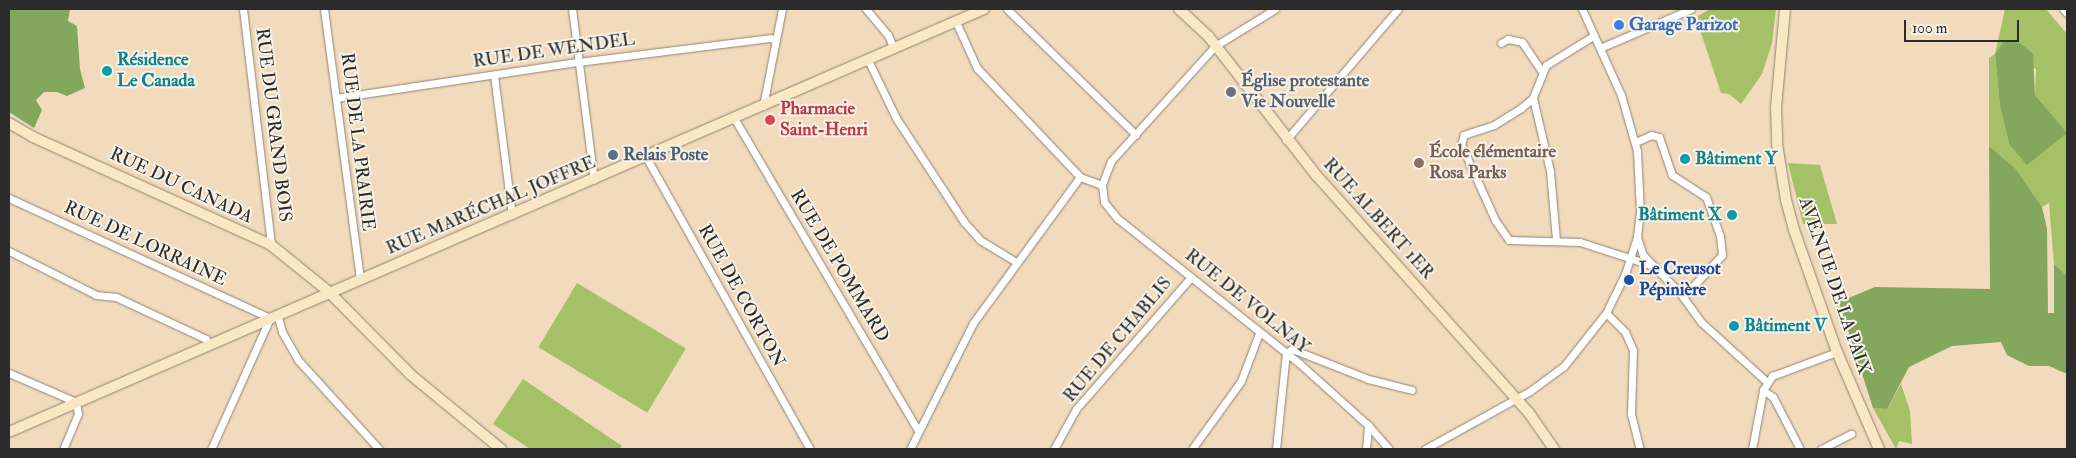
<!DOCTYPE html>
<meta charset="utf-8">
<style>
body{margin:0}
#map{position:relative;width:2076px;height:458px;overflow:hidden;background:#f2dbbc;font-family:"IM FELL Double Pica",serif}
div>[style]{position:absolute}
.green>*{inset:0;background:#a4c168;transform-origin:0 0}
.forest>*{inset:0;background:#83a75c}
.roads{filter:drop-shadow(0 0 1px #8e8374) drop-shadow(0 0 1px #8e8374)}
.street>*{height:7px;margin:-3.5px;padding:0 3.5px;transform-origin:3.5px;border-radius:3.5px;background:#fff}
.secondary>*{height:10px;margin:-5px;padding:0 5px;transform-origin:5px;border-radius:5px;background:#fae7c3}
.dots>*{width:14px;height:14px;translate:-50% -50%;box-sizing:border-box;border:2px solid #f7f3e8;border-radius:50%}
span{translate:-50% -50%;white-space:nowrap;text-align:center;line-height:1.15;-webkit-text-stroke:4px #f7f3e8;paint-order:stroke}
.shop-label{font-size:18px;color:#366cbe;font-weight:700}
.left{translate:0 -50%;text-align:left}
.street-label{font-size:18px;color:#2b2b2b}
.culture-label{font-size:18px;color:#0d838f;font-weight:700}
.right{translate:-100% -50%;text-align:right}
.worship-label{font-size:18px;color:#5b616d;font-weight:700}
.health-label{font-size:18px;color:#be3a42;font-weight:700}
.education-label{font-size:18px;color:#785e54;font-weight:700}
.service-label{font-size:18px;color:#4e5e75;font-weight:700}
.transit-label{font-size:18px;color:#164399;font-weight:700}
.frame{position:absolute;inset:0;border:10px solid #2b2b2b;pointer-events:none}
.scale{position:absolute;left:1904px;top:20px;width:115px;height:22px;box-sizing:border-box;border:2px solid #2b2b2b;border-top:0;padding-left:6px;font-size:15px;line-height:18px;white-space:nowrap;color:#2b2b2b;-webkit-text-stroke:4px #f7f3e8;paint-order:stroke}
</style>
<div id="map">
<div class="green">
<div style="clip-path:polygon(1710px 9px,1776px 9px,1772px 43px,1762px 74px,1741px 104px,1729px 94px,1721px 93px,1700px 30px,1698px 16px)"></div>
<div style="clip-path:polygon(evenodd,2005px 9px,2046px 9px,2067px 34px,2067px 276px,2054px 264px,2049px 203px,2042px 207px,2016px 169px,1989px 146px,1989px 58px,1995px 54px,2005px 9px,1995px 54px,2036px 69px,2035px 95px,2066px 133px,2009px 144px,2000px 106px,1995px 54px)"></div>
<div style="clip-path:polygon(1788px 163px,1820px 165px,1837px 224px,1803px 224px)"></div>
<div style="left:577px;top:283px;width:127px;height:75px;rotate:31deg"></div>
<div style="clip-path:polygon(523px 379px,622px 446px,620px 449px,530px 449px,493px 424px)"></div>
<div style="clip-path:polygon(1901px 384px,1910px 411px,1912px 444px,1899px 441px,1896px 449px,1873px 408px,1887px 409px)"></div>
</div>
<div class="forest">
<div style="clip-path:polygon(9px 9px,70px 9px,68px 21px,77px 26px,80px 69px,85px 88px,67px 96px,57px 92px,44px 92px,36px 100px,42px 110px,34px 128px,9px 112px)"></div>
<div style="clip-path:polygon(2005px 40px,2020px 43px,2033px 54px,2035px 95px,2067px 133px,2027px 165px,2009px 144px,2000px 106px,1995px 54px)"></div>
<div style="clip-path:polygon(1989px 146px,2016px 169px,2042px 207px,2047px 229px,2048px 313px,2054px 313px,2054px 264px,2067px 276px,2067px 374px,2049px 366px,2029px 366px,2007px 355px,2001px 342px,1952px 346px,1909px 367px,1887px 409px,1873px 408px,1839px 302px,1875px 287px,1990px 289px)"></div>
</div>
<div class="roads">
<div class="street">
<div style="left:243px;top:9px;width:238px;rotate:83.2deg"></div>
<div style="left:324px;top:9px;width:273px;rotate:82.4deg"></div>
<div style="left:572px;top:9px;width:172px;rotate:82.7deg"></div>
<div style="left:866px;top:9px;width:34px;rotate:50deg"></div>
<div style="left:888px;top:35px;width:15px;rotate:67deg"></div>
<div style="left:1007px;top:9px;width:180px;rotate:44.3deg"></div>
<div style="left:1275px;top:9px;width:70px;rotate:148.3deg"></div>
<div style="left:1215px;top:46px;width:155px;rotate:132.1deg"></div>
<div style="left:1111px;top:161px;width:26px;rotate:111deg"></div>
<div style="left:1102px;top:185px;width:17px;rotate:83deg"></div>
<div style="left:1104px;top:202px;width:22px;rotate:51deg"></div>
<div style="left:1118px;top:219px;width:233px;rotate:38.5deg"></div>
<div style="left:1300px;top:364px;width:91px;rotate:41.9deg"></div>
<div style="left:1368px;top:425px;width:32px;rotate:49deg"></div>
<div style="left:2063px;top:9px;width:6px;rotate:45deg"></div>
<div style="left:956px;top:22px;width:51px;rotate:65.5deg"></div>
<div style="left:977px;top:68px;width:150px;rotate:46.6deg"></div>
<div style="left:1080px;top:177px;width:23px;rotate:20deg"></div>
<div style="left:1593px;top:36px;width:55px;rotate:148.3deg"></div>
<div style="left:1546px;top:65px;width:35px;rotate:112deg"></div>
<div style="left:1533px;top:98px;width:16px;rotate:140deg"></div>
<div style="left:1521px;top:108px;width:32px;rotate:148deg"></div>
<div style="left:1494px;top:125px;width:32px;rotate:162deg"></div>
<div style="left:1464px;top:135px;width:9px;rotate:108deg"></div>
<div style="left:1461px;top:144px;width:83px;rotate:65.9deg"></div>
<div style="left:1495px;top:220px;width:24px;rotate:55deg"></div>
<div style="left:1509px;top:240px;width:71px;rotate:1.6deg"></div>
<div style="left:1580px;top:242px;width:78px;rotate:18deg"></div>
<div style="left:1501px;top:43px;width:8px;rotate:-30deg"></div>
<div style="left:1508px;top:39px;width:14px;rotate:12deg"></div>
<div style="left:1522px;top:42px;width:34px;rotate:56deg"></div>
<div style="left:1600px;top:48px;width:99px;rotate:-23.2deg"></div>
<div style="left:868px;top:60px;width:64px;rotate:64.2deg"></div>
<div style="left:896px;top:118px;width:124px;rotate:56.8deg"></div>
<div style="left:964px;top:222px;width:24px;rotate:48deg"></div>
<div style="left:980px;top:240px;width:42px;rotate:31.4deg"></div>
<div style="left:494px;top:75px;width:141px;rotate:82.7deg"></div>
<div style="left:336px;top:98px;width:245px;rotate:-8.5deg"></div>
<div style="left:578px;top:62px;width:193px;rotate:-7.1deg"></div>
<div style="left:770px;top:38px;width:6px;rotate:18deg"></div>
<div style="left:1533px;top:98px;width:75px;rotate:76.9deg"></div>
<div style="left:1550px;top:171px;width:69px;rotate:85deg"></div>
<div style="left:763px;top:106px;width:99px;rotate:-78.9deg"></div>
<div style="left:734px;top:118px;width:362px;rotate:59.5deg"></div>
<div style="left:1286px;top:140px;width:172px;rotate:-49.5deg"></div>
<div style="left:1636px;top:142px;width:17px;rotate:-25deg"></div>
<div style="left:1651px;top:135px;width:8px;rotate:14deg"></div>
<div style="left:1659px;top:137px;width:40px;rotate:71.1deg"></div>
<div style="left:1672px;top:175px;width:40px;rotate:32.9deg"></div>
<div style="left:1706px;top:197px;width:41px;rotate:70.3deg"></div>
<div style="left:1720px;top:236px;width:19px;rotate:84deg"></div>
<div style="left:1722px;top:255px;width:57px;rotate:132.9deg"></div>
<div style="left:646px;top:157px;width:335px;rotate:60.7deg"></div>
<div style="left:9px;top:198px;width:287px;rotate:24.7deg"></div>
<div style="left:270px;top:318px;width:144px;rotate:114.2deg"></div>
<div style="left:1637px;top:237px;width:19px;rotate:72deg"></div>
<div style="left:1643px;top:255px;width:53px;rotate:45.8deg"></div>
<div style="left:1680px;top:293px;width:36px;rotate:54deg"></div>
<div style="left:1701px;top:322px;width:89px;rotate:42.3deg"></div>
<div style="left:9px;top:251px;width:97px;rotate:26.8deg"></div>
<div style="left:96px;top:295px;width:20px;rotate:6deg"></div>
<div style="left:116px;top:297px;width:99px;rotate:25deg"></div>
<div style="left:206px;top:339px;width:6px;rotate:59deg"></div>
<div style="left:1606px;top:313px;width:27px;rotate:45deg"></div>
<div style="left:1625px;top:332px;width:20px;rotate:66deg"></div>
<div style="left:1633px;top:350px;width:64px;rotate:91.8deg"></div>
<div style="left:1631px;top:414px;width:36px;rotate:76deg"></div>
<div style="left:277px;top:314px;width:19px;rotate:74deg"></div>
<div style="left:282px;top:332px;width:32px;rotate:60deg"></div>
<div style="left:298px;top:360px;width:120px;rotate:47.7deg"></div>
<div style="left:1286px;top:353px;width:7px;rotate:-34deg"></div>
<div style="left:1292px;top:349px;width:82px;rotate:21.5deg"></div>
<div style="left:1368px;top:379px;width:45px;rotate:14deg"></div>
<div style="left:9px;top:373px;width:73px;rotate:23.4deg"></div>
<div style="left:76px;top:402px;width:12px;rotate:81deg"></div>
<div style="left:78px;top:414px;width:38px;rotate:113deg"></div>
<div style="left:1763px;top:390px;width:12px;rotate:35deg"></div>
<div style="left:1773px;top:397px;width:59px;rotate:62.6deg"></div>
<div style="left:910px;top:449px;width:141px;rotate:-63.4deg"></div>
<div style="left:973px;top:323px;width:181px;rotate:-53.8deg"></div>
<div style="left:1054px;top:449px;width:46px;rotate:-61.2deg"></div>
<div style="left:1076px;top:409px;width:175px;rotate:-48.9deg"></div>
<div style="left:1192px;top:449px;width:84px;rotate:-54.2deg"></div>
<div style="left:1241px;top:381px;width:51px;rotate:-69.4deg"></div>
<div style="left:1276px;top:449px;width:97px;rotate:-84.1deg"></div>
<div style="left:1366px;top:449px;width:24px;rotate:-85deg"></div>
<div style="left:1425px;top:449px;width:120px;rotate:-28.9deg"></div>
<div style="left:1530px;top:391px;width:42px;rotate:-36.3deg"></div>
<div style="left:1564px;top:366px;width:68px;rotate:-51.6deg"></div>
<div style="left:1606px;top:313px;width:43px;rotate:-64deg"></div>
<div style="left:1625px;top:274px;width:40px;rotate:-72deg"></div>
<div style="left:1637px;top:236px;width:25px;rotate:-83deg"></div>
<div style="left:1640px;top:211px;width:60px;rotate:-92.9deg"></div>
<div style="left:1637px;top:151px;width:58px;rotate:-105.9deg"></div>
<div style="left:1621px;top:95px;width:94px;rotate:-114.4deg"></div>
<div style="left:1752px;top:449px;width:60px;rotate:-79.4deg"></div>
<div style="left:1763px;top:390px;width:17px;rotate:-57deg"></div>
<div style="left:1772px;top:376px;width:69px;rotate:-20.3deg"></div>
<div style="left:1821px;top:449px;width:34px;rotate:-27deg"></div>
</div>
<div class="secondary">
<div style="left:1179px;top:9px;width:41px;rotate:43deg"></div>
<div style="left:1209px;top:37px;width:176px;rotate:52.2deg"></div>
<div style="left:1317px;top:176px;width:318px;rotate:48.2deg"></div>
<div style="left:1529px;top:413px;width:44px;rotate:55.2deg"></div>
<div style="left:1785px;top:9px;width:99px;rotate:95.2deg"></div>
<div style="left:1776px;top:108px;width:36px;rotate:88deg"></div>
<div style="left:1777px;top:144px;width:57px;rotate:80.9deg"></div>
<div style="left:1786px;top:200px;width:31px;rotate:75deg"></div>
<div style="left:1794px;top:230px;width:129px;rotate:70.6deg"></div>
<div style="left:1837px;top:352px;width:106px;rotate:66.6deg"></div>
<div style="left:9px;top:123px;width:28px;rotate:30deg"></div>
<div style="left:33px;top:137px;width:261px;rotate:24.4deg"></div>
<div style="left:271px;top:245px;width:75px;rotate:39deg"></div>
<div style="left:329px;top:292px;width:117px;rotate:45.3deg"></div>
<div style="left:411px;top:375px;width:117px;rotate:39.4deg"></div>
<div style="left:9px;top:432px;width:1063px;rotate:-23.45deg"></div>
</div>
</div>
<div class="dots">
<div style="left:1619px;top:25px;background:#3f7fe0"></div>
<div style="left:107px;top:71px;background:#0f9aa8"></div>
<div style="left:1231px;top:92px;background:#6b7280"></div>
<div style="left:770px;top:120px;background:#e0444e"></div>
<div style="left:613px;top:155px;background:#5c6f8a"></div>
<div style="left:1685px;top:159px;background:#0f9aa8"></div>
<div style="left:1419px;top:163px;background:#8d6e63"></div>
<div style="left:1732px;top:215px;background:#0f9aa8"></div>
<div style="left:1629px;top:280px;background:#1a4fb4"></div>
<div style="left:1734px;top:326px;background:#0f9aa8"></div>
</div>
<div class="shop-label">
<span class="left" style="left:1629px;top:25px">Garage Parizot</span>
</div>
<div class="street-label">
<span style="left:554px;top:51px;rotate:-8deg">RUE DE WENDEL</span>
<span style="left:273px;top:125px;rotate:83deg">RUE DU GRAND BOIS</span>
<span style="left:357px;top:142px;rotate:83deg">RUE DE LA PRAIRIE</span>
<span style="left:181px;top:186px;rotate:25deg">RUE DU CANADA</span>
<span style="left:491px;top:206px;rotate:-23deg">RUE MARÉCHAL JOFFRE</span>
<span style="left:1378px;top:219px;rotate:48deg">RUE ALBERT 1ER</span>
<span style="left:145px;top:244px;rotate:25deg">RUE DE LORRAINE</span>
<span style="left:839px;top:266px;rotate:59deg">RUE DE POMMARD</span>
<span style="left:1834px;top:286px;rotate:71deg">AVENUE DE LA PAIX</span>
<span style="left:741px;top:296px;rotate:61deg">RUE DE CORTON</span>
<span style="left:1247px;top:302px;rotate:39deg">RUE DE VOLNAY</span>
<span style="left:1118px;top:340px;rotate:-50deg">RUE DE CHABLIS</span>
</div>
<div class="culture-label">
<span class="left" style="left:117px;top:71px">Résidence<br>Le Canada</span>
<span class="left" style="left:1695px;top:159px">Bâtiment Y</span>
<span class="right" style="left:1722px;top:215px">Bâtiment X</span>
<span class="left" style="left:1744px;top:326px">Bâtiment V</span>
</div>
<div class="worship-label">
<span class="left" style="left:1241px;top:92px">Église protestante<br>Vie Nouvelle</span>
</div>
<div class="health-label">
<span class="left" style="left:780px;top:120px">Pharmacie<br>Saint-Henri</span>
</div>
<div class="education-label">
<span class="left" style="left:1429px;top:163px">École élémentaire<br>Rosa Parks</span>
</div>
<div class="service-label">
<span class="left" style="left:623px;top:155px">Relais Poste</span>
</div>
<div class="transit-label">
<span class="left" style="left:1639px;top:280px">Le Creusot<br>Pépinière</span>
</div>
<div class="frame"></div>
<div class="scale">100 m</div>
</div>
